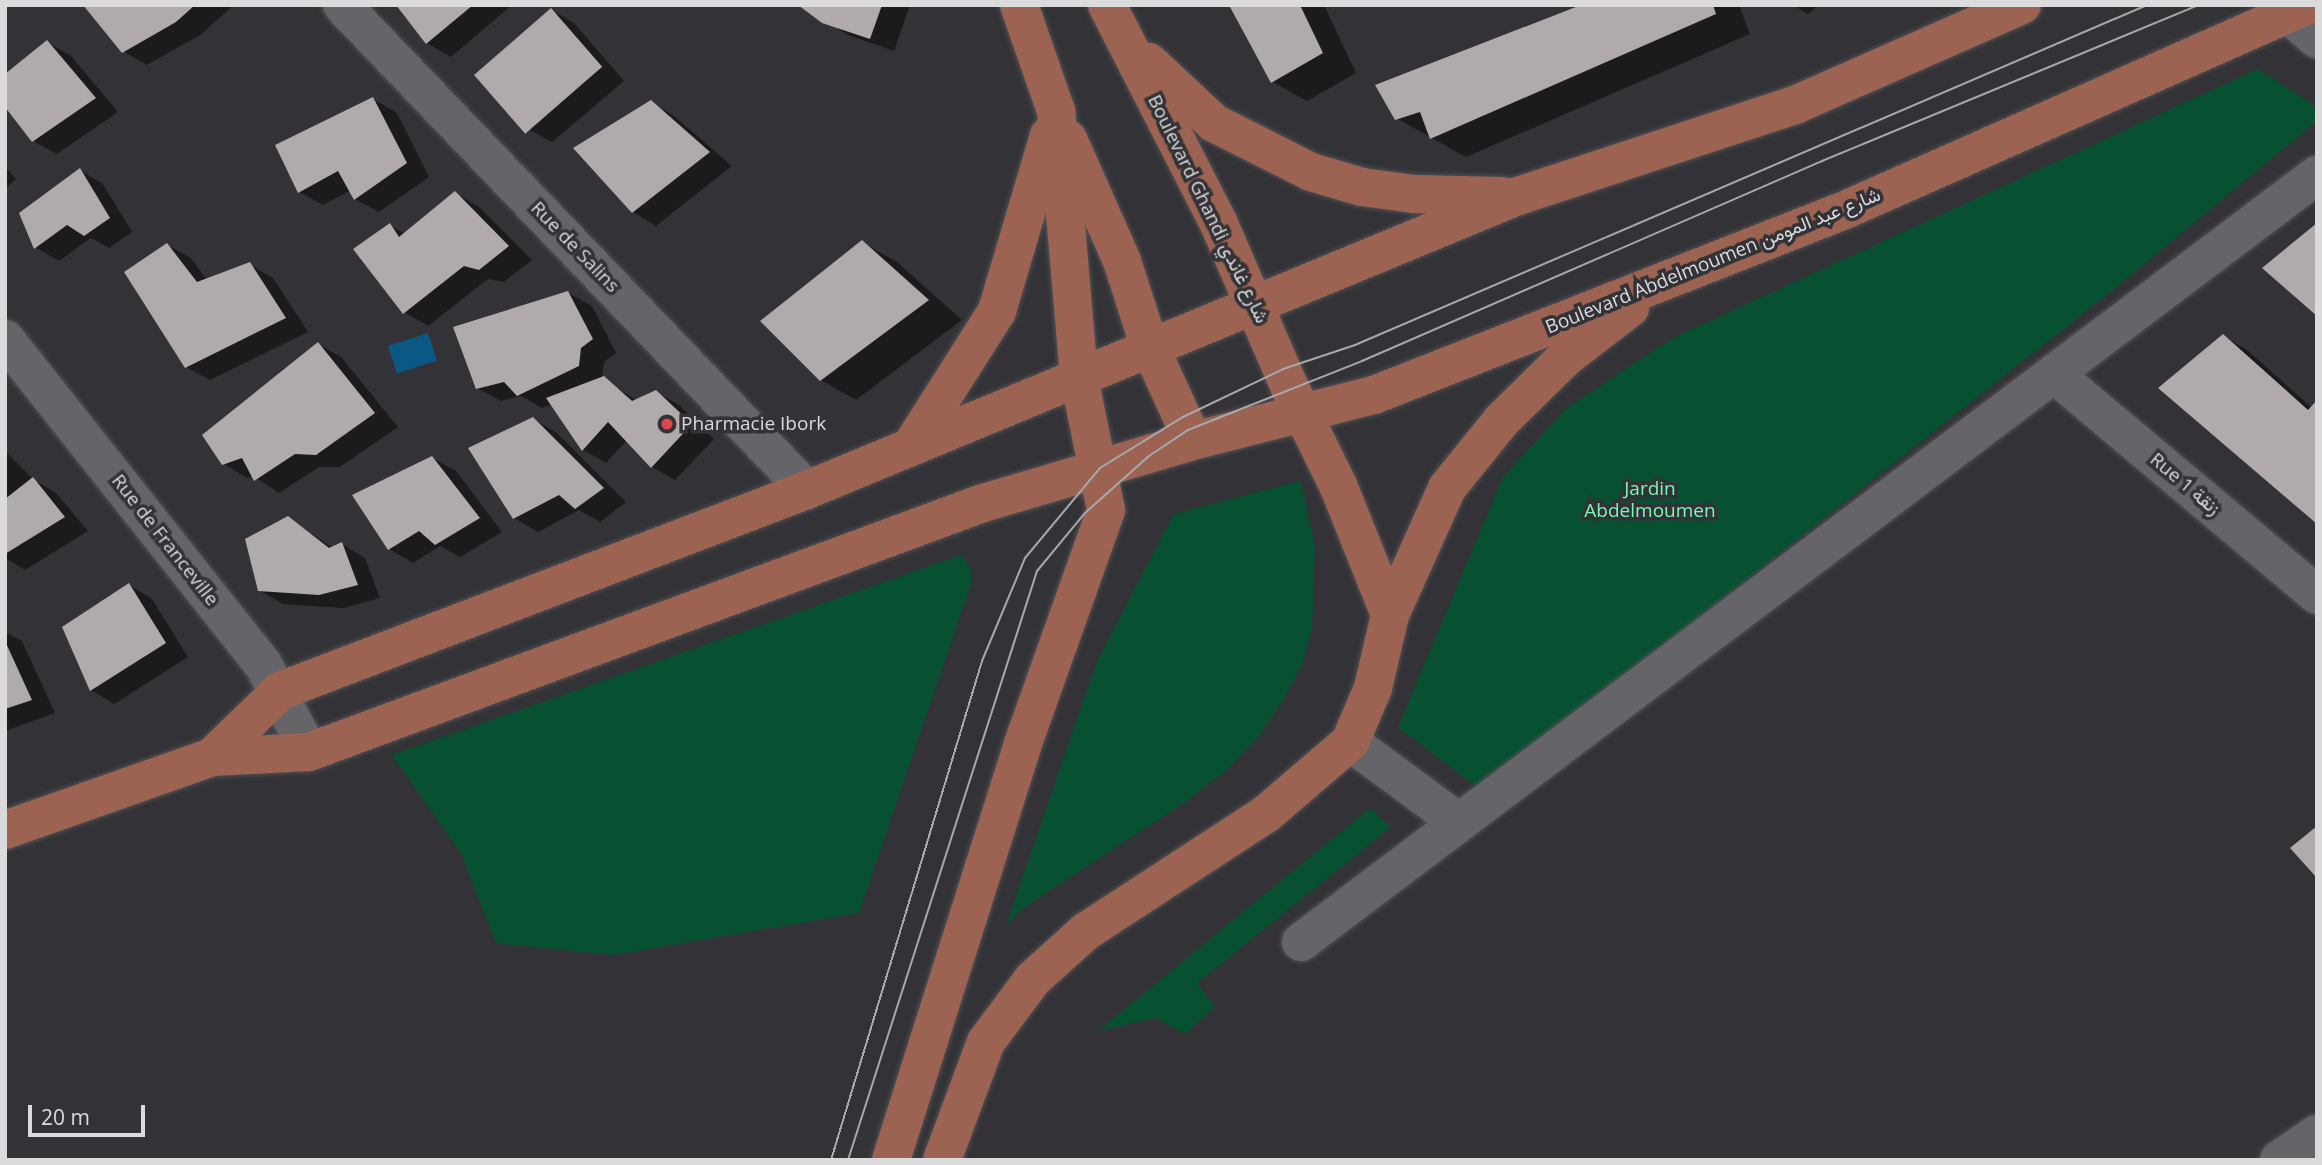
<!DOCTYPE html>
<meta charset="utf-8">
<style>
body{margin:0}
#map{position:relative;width:2322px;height:1165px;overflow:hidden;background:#333337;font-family:"Open Sans",Vazirmatn,sans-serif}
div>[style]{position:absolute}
.green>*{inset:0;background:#085032}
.water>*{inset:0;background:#0c5884;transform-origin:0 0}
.shadow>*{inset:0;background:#0007}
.building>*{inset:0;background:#b1aaad;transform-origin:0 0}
.roads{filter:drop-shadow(0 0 2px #515054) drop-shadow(0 0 2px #515054)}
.minor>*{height:38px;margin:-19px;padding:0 19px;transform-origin:19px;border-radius:19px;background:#656469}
.major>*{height:38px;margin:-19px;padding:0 19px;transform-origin:19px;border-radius:19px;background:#9d6352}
.tram>*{height:2px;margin:-1px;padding:0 1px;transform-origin:1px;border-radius:1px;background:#a8a8ab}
.dots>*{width:19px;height:19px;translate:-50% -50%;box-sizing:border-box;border:4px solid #333337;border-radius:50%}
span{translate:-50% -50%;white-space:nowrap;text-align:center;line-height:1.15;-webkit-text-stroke:7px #333337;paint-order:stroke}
.street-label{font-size:19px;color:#dbdadd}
.poi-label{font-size:19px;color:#dbdadd}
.left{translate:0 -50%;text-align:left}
.park-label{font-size:19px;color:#73fbb6}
.frame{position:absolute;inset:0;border:7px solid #dbdadd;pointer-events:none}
.scale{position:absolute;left:28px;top:1105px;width:117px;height:32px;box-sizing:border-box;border:4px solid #dbdadd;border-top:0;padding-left:9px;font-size:21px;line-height:24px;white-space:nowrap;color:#dbdadd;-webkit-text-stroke:5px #333337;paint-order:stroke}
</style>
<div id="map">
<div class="green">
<div style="clip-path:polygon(2258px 69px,2317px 107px,2317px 121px,2109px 293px,1481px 790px,1398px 727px,1503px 477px,1566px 409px,1671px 339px)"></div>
<div style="clip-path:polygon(1301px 481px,1315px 547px,1312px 628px,1302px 665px,1284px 699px,1258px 737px,1228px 769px,1184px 803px,1023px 908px,1006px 925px,1097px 661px,1174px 514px)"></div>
<div style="clip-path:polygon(961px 555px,970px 567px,972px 581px,859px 913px,613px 955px,496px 943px,462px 855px,392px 755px)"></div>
<div style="clip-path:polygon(1370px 808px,1391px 827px,1197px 983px,1215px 1007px,1185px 1034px,1156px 1018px,1098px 1031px)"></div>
</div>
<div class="water">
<div style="left:428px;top:333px;width:29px;height:42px;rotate:72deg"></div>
</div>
<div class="shadow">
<div style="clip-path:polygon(86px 5px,234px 5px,200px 35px,147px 65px,123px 51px)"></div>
<div style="clip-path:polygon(398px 5px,512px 5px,451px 57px,427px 43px)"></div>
<div style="clip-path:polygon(801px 5px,910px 5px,894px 51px,848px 35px)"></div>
<div style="clip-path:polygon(1231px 5px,1324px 5px,1356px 73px,1307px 101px,1273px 82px)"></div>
<div style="clip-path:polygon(1586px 5px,1739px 5px,1750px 34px,1466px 157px,1396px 118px)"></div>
<div style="clip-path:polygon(1793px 5px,1819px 5px,1808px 14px)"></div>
<div style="clip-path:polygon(551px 10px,574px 23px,624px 81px,552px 142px,528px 129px)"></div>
<div style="clip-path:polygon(47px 42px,71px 56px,118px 112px,57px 154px,33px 141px)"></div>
<div style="clip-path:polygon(373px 99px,397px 113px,429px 177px,379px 212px,355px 199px,351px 190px,323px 205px,300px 192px)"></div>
<div style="clip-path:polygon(651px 102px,674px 116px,732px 166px,656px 226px,633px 212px)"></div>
<div style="clip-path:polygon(5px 167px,16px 179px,5px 189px)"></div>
<div style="clip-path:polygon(80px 170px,103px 184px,132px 232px,109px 248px,91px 238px,59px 261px,35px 247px)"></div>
<div style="clip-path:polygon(455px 193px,479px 207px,532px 260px,504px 282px,488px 279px,428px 326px,404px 312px,390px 225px,405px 234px)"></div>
<div style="clip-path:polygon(862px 242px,897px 262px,962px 320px,856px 400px,821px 380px)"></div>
<div style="clip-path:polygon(167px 245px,191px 258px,207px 280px,249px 264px,273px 278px,308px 332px,210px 380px,186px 367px)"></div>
<div style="clip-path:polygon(568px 293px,592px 306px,616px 353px,604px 362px,602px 378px,637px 401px,656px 392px,679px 405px,714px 439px,675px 480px,652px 467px,627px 440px,606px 463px,583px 450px,552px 404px,542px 408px,521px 396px,501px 401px,477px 388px)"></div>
<div style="clip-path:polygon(2223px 336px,2247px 350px,2312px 408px,2317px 522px,2161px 388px)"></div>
<div style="clip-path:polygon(318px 344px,341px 357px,398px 427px,340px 467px,319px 467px,279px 493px,253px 476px,247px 478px,224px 464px)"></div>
<div style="clip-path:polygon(533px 419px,557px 433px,626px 502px,600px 522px,579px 510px,538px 532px,514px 518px)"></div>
<div style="clip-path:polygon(5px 451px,33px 479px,56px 493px,88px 531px,25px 570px,5px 558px)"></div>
<div style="clip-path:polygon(432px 458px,456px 471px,502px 532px,460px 557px,440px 546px,413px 563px,389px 549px,355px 495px)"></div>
<div style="clip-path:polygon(288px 518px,333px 548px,342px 544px,365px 558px,380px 598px,344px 608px,283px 604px,259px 590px)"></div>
<div style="clip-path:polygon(129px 585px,152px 599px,188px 657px,114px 704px,91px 690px)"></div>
<div style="clip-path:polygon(5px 632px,22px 641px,55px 713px,5px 731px)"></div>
</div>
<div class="building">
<div style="clip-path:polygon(83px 5px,195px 5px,176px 22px,122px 53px)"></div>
<div style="clip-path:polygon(396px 5px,473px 5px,426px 44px)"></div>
<div style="clip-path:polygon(798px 5px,882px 5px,870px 39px,822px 23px)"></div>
<div style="clip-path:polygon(1229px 5px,1300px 5px,1323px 53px,1271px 83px)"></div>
<div style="clip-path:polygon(1581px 5px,1713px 5px,1716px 14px,1430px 139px,1420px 112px,1395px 120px,1375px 85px)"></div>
<div style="left:551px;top:8px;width:78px;height:102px;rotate:49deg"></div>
<div style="clip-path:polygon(47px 40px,96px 98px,32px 142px,5px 107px,5px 74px)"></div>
<div style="clip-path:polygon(373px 97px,407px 163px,354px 200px,338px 171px,298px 193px,275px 145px)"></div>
<div style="clip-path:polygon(651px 100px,710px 152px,632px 213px,573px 148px)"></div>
<div style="clip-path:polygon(80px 168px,110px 218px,84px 236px,67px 225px,34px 249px,19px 213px)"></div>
<div style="clip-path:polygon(455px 191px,509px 246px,479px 270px,464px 266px,403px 314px,353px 249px,390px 223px,399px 237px)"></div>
<div style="clip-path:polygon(2317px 223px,2317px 316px,2262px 268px)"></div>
<div style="clip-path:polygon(862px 240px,929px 300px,820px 381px,760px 321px)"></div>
<div style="clip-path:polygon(167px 243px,197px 282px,250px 262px,286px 318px,185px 368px,124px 272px)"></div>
<div style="clip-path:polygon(568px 291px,593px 339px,581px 348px,579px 366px,517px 396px,504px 382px,476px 389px,453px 327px)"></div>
<div style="clip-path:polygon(2223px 334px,2308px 410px,2317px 400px,2317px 524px,2158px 388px)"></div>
<div style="clip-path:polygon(318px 342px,375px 413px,316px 455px,295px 454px,254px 481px,242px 458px,222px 465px,202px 435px)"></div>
<div style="clip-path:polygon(604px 376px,632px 401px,656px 390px,692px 424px,651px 468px,608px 422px,582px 451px,546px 398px)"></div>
<div style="clip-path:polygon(533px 417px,604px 488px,575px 509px,559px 495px,513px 519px,468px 448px)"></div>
<div style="clip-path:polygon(432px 456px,480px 518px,435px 545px,419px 531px,388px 550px,352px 495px)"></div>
<div style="clip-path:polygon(33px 477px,65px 517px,5px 554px,5px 499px)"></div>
<div style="clip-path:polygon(288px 516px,329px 548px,342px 542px,358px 585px,319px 595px,258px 591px,245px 539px)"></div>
<div style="clip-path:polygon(129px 583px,166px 643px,90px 691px,62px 627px)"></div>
<div style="clip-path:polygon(5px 641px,32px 700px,5px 709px)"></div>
<div style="clip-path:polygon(2317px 826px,2317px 878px,2290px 848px)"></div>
</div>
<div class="roads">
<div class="minor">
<div style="left:342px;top:5px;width:672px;rotate:46.21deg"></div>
<div style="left:2288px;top:14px;width:38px;rotate:41deg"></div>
<div style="left:5px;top:339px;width:415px;rotate:51.6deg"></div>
<div style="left:263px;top:664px;width:99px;rotate:62.4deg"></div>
<div style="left:2054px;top:374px;width:344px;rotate:40deg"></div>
<div style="left:1350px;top:742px;width:133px;rotate:36.4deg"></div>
<div style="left:1301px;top:942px;width:1273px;rotate:-37.05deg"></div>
<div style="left:2279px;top:1160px;width:46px;rotate:-34.4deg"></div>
</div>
<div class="major">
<div style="left:1107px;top:5px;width:246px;rotate:62.9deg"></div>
<div style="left:1219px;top:224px;width:179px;rotate:66.6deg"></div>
<div style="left:1290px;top:388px;width:108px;rotate:63.7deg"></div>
<div style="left:1338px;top:485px;width:140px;rotate:68.2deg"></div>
<div style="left:1149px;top:62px;width:89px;rotate:43.2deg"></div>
<div style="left:1214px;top:123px;width:109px;rotate:26.8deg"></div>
<div style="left:1311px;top:172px;width:53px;rotate:16.4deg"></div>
<div style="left:1362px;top:187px;width:52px;rotate:7.7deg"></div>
<div style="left:1414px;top:194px;width:88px;rotate:1.3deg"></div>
<div style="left:1068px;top:139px;width:133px;rotate:66.1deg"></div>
<div style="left:1122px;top:261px;width:88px;rotate:72.2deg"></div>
<div style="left:1149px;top:345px;width:94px;rotate:65.4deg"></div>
<div style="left:1188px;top:430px;width:12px;rotate:85deg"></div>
<div style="left:912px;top:445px;width:159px;rotate:-57.6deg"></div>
<div style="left:997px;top:311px;width:183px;rotate:-73.5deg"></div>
<div style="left:212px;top:757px;width:95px;rotate:-44.1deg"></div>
<div style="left:280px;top:691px;width:564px;rotate:-20.88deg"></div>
<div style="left:807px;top:490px;width:769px;rotate:-22.47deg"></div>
<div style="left:1518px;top:196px;width:292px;rotate:-18.2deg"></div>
<div style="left:1795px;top:105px;width:248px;rotate:-23.8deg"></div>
<div style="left:5px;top:830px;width:219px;rotate:-19.4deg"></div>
<div style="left:212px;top:757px;width:97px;rotate:-3deg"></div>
<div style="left:309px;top:752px;width:715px;rotate:-20.28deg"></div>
<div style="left:980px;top:504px;width:218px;rotate:-16.5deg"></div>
<div style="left:1189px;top:442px;width:191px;rotate:-14.3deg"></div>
<div style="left:1374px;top:395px;width:506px;rotate:-21.44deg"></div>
<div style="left:1845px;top:210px;width:506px;rotate:-23.88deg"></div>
<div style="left:891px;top:1160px;width:446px;rotate:-72.4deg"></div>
<div style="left:1026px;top:735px;width:239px;rotate:-70.4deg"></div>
<div style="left:1106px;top:510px;width:136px;rotate:-101.5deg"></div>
<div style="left:1079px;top:377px;width:267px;rotate:-94.9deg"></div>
<div style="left:1056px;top:111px;width:112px;rotate:-109.2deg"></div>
<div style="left:942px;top:1160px;width:126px;rotate:-69.6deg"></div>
<div style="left:986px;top:1042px;width:79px;rotate:-53.3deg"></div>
<div style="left:1033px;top:979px;width:70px;rotate:-42.1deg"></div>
<div style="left:1085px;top:932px;width:216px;rotate:-33.1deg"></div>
<div style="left:1266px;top:814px;width:111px;rotate:-40.6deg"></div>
<div style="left:1350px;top:742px;width:59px;rotate:-66.9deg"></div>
<div style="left:1373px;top:688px;width:75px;rotate:-76.9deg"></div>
<div style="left:1390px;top:615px;width:139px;rotate:-65.8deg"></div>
<div style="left:1447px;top:488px;width:86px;rotate:-51.1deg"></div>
<div style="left:1501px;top:421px;width:90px;rotate:-44.5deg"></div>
<div style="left:1565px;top:358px;width:82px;rotate:-37.6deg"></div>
</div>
</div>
<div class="tram">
<div style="left:831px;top:1160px;width:521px;rotate:-73.16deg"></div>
<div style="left:982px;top:661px;width:112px;rotate:-67.3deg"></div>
<div style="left:1025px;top:558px;width:117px;rotate:-50.2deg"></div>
<div style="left:1100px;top:468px;width:97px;rotate:-31.6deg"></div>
<div style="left:1183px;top:417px;width:111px;rotate:-25.6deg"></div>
<div style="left:1283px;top:369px;width:76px;rotate:-18.4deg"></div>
<div style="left:1355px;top:345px;width:862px;rotate:-23.23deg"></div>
<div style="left:848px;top:1160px;width:619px;rotate:-72.21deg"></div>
<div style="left:1037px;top:571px;width:75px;rotate:-50.4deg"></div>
<div style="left:1085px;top:513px;width:86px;rotate:-41.7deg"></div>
<div style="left:1149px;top:456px;width:47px;rotate:-33.7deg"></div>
<div style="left:1188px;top:430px;width:187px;rotate:-21.6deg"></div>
<div style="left:1362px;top:361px;width:502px;rotate:-23.5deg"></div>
<div style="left:1822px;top:161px;width:408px;rotate:-22.5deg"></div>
</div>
<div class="dots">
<div style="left:667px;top:424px;background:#e0444e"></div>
</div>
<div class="street-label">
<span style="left:1208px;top:209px;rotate:64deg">Boulevard Ghandi شارع غاندي</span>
<span style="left:575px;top:247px;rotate:46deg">Rue de Salins</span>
<span style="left:1713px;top:261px;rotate:-22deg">Boulevard Abdelmoumen شارع عبد المومن</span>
<span style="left:2185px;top:484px;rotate:40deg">Rue 1 زنقة</span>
<span style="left:165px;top:540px;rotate:52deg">Rue de Franceville</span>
</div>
<div class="poi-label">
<span class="left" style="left:681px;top:424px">Pharmacie Ibork</span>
</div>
<div class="park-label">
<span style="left:1650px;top:500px">Jardin<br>Abdelmoumen</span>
</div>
<div class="frame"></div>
<div class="scale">20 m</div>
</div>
